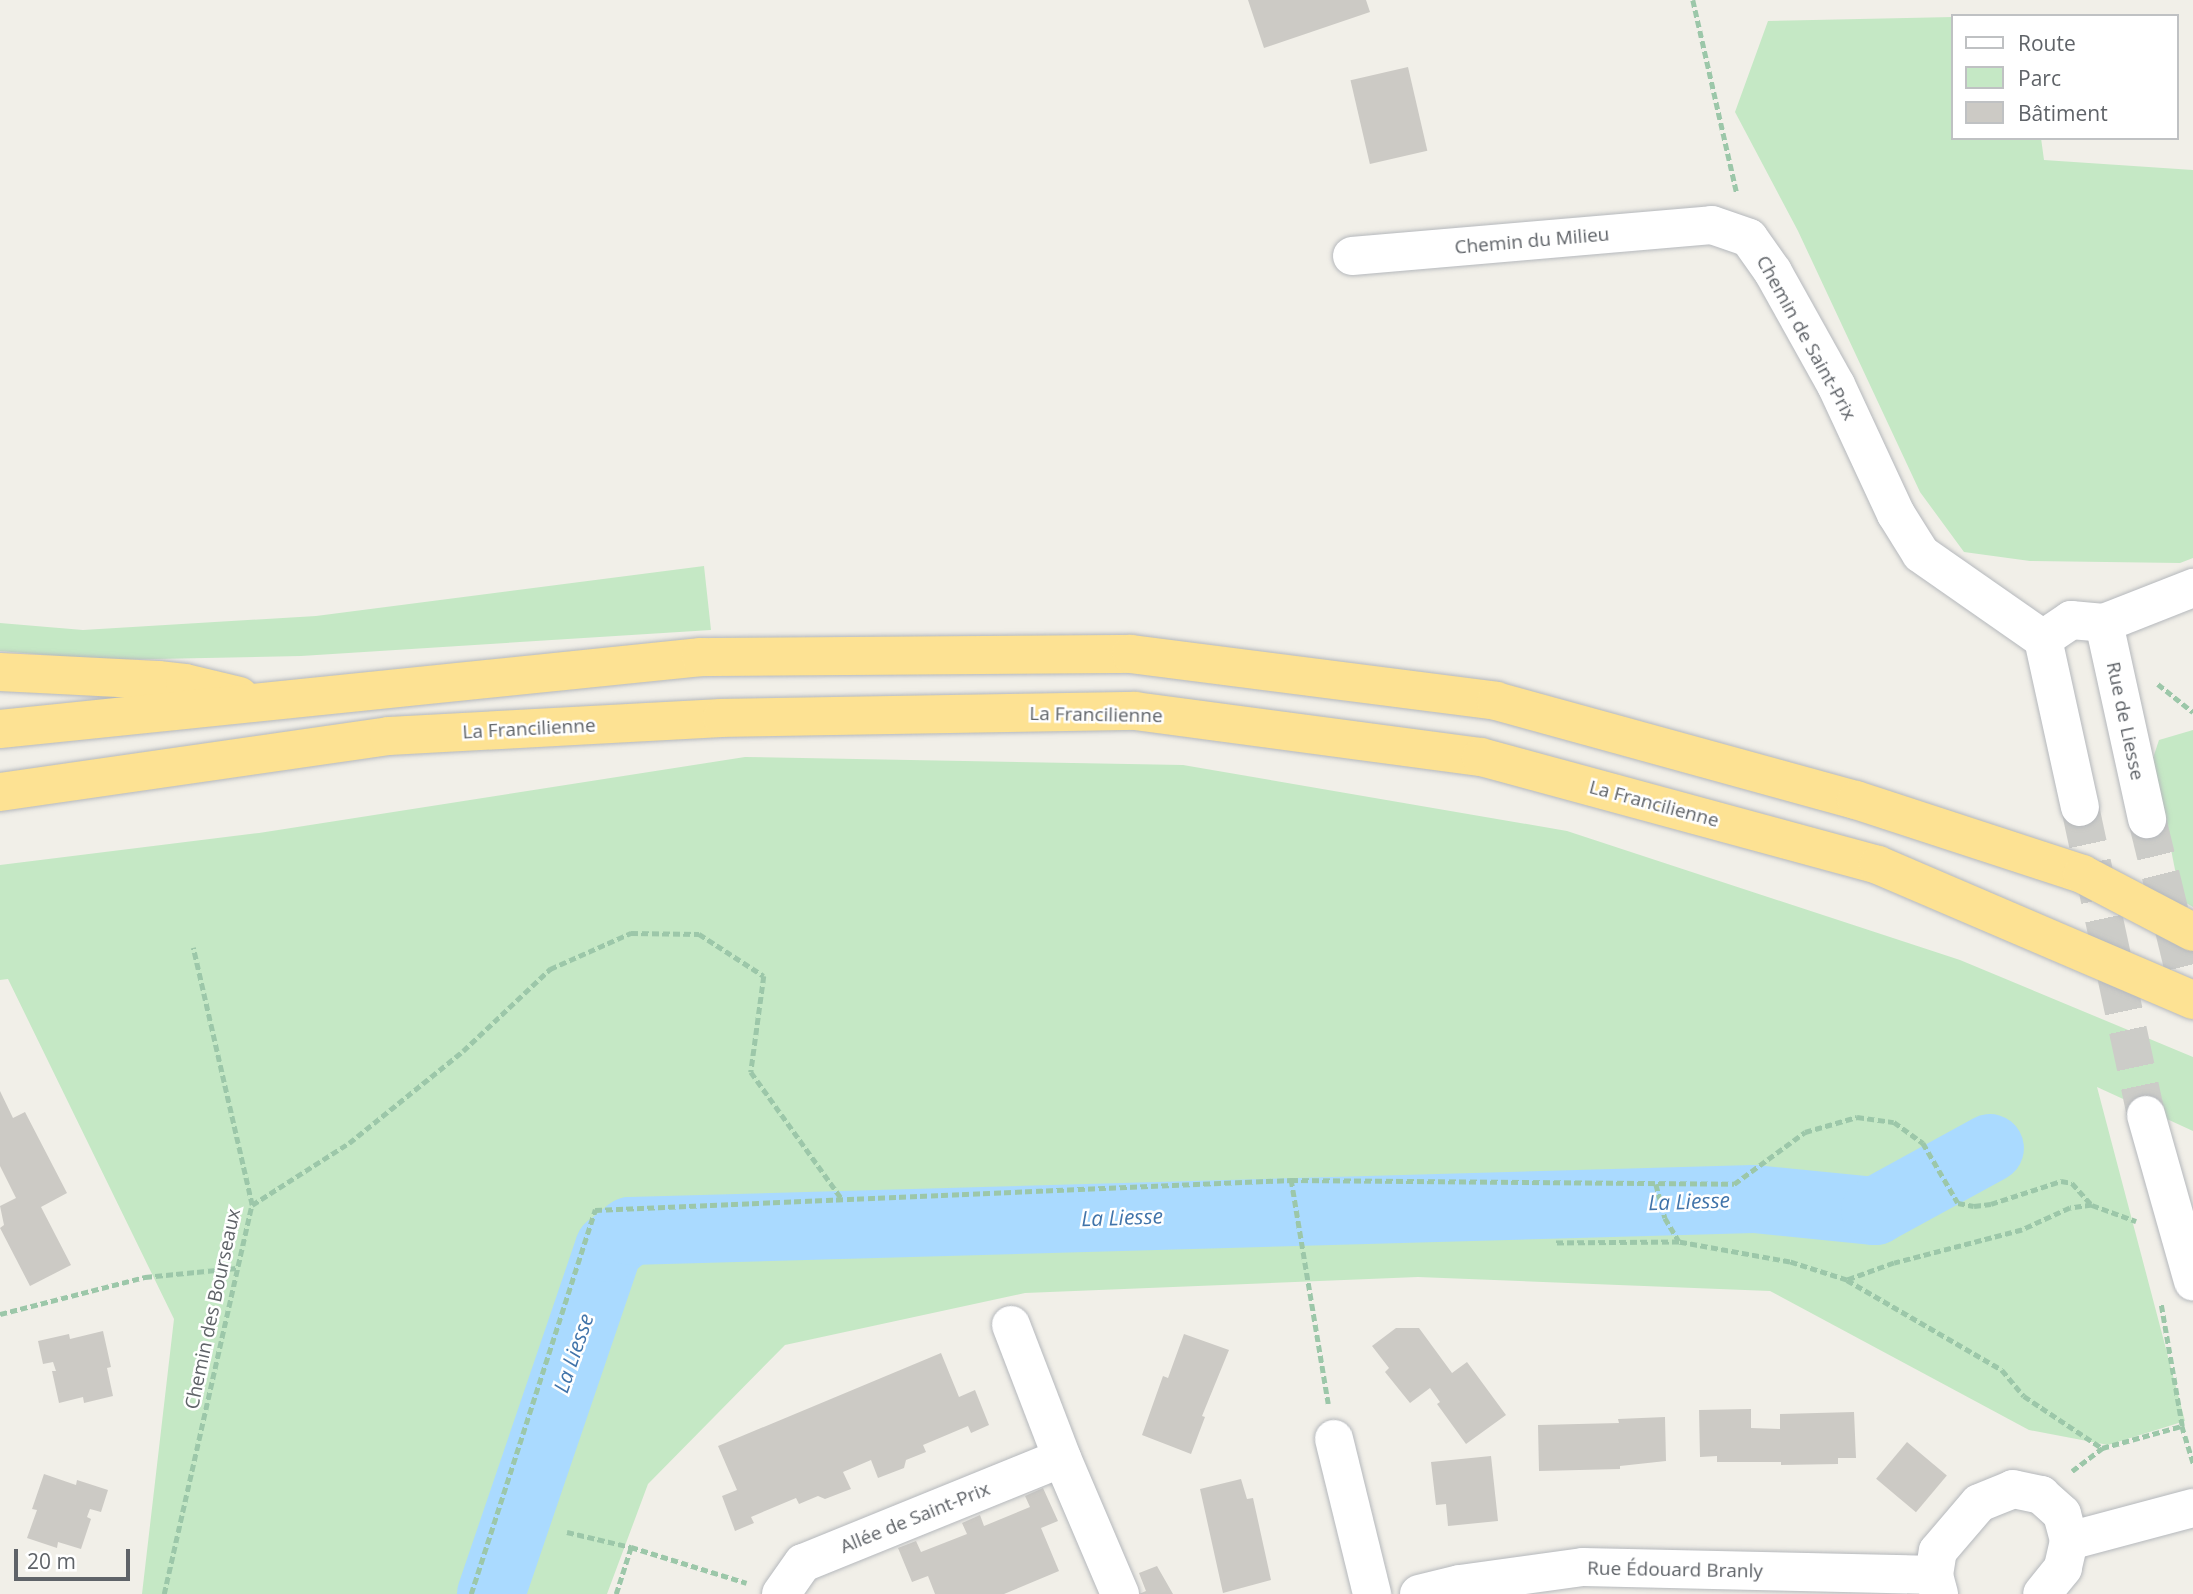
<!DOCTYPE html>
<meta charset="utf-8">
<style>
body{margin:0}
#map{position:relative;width:2193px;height:1594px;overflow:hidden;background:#f1efe8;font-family:"Open Sans",sans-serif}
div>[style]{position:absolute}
.green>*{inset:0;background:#c5e8c5}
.river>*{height:68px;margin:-34px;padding:0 34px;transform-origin:34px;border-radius:34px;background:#aadaff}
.building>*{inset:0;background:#cccac5;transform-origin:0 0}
.street-tunnel>*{height:38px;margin-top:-19px;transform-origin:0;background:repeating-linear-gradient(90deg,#ccccc8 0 38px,transparent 0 57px)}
.path>*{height:4.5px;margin-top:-2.25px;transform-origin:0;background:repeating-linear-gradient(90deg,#9cc7a9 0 7px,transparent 0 10.5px)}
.roads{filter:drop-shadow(0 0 2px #b5b8bc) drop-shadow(0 0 2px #b5b8bc)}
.street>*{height:38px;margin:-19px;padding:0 19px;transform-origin:19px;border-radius:19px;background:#fff}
.highway>*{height:38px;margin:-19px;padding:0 19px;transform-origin:19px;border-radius:19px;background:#fde293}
span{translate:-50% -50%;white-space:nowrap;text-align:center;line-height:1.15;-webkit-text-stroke:5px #fff;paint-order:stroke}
.street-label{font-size:19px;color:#5f6368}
.water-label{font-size:21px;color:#4174aa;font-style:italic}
.legend{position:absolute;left:1951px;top:14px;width:228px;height:126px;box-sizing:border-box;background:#fff;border:2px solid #bfc1c3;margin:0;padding:9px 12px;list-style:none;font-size:21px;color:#5f6368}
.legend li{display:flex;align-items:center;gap:14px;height:35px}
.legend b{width:35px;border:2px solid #bfc1c3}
.scale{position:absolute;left:14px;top:1549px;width:116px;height:32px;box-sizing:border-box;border:4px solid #5f6368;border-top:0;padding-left:9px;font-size:21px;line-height:24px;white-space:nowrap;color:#5f6368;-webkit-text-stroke:5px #fff;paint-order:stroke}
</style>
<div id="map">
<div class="green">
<div style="clip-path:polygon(1953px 17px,1953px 138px,2041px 138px,2044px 160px,2193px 170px,2193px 558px,2180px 563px,2030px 561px,1964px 552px,1920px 492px,1798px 231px,1735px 112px,1768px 21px)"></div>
<div style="clip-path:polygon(704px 566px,711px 630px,301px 656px,105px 660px,0 651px,0 623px,83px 630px,316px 616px)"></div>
<div style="clip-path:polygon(2193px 730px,2193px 907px,2181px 900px,2153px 758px,2159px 740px)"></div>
<div style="clip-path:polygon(745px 757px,1183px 765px,1567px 831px,1960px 960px,2193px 1057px,2193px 1131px,2097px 1087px,2185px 1421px,2108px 1445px,2029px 1430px,1770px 1291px,1418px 1277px,1025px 1293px,785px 1345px,648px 1484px,607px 1594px,142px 1594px,174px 1319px,8px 979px,0 980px,0 865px,259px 833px)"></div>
</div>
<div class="river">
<div style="left:491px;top:1594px;width:366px;rotate:-71.2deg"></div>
<div style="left:609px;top:1248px;width:27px;rotate:-39deg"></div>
<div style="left:630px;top:1231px;width:1124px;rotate:-1.63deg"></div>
<div style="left:1754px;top:1199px;width:122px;rotate:5.7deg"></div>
<div style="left:1875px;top:1211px;width:131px;rotate:-28.7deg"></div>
</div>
<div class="building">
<div style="clip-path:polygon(1248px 0,1366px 0,1370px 12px,1264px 48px)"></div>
<div style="left:1408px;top:67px;width:86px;height:59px;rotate:77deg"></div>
<div style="clip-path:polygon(0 1091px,13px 1118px,25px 1112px,67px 1193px,41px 1207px,71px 1265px,30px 1286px,0 1228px,4px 1225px,0 1206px,16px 1198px,0 1166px)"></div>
<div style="clip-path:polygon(1396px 1328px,1419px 1328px,1452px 1373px,1467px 1362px,1506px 1415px,1466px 1444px,1437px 1404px,1440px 1402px,1430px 1388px,1410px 1403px,1385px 1372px,1389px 1368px,1372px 1346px)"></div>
<div style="clip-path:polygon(103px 1331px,111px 1367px,107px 1368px,113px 1396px,84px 1403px,83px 1397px,59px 1403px,52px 1371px,56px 1371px,53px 1362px,43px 1364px,38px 1341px,69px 1334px,70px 1339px)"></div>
<div style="clip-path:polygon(1184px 1334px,1229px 1350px,1202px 1416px,1205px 1417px,1191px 1454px,1142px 1435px,1163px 1376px,1168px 1378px)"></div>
<div style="clip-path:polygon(941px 1353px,959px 1397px,975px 1390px,989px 1425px,971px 1433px,968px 1426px,923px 1445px,926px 1452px,906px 1460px,904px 1468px,878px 1478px,871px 1460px,843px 1472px,851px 1489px,825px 1499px,818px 1496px,799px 1504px,796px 1498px,751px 1517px,754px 1523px,735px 1531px,722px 1496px,737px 1490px,718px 1446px)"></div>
<div style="clip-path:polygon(1751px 1409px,1751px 1428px,1780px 1429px,1780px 1414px,1854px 1412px,1856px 1458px,1838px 1458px,1838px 1464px,1781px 1465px,1781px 1462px,1717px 1462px,1717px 1456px,1700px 1457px,1699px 1410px)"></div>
<div style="clip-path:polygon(1665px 1417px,1666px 1461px,1620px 1466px,1620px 1469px,1539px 1471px,1538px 1425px,1619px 1423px,1618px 1419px)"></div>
<div style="left:1907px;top:1442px;width:52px;height:48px;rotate:40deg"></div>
<div style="clip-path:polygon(1491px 1456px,1498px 1521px,1448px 1526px,1446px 1504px,1436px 1505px,1431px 1462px)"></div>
<div style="clip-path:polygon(44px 1474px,76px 1485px,77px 1480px,108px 1490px,101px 1512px,90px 1509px,87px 1517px,91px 1519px,81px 1549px,58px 1542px,57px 1548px,27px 1538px,37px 1510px,32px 1509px)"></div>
<div style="clip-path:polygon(1241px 1479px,1247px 1499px,1253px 1498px,1271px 1580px,1223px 1593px,1200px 1489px)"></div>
<div style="clip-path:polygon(1043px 1488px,1058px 1521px,1041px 1528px,1059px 1571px,1004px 1594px,935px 1594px,928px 1576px,912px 1582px,898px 1548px,916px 1541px,921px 1552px,967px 1534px,962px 1523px,980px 1515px,984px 1526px,1030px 1507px,1025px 1496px)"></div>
<div style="clip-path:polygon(1157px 1566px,1173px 1594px,1139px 1594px,1146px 1591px,1139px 1573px)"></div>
</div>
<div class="street-tunnel">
<div style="left:2080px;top:807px;width:315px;rotate:77.9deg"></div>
<div style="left:2147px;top:819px;width:194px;rotate:76.3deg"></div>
</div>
<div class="path">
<div style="left:1693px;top:0;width:199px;rotate:77.2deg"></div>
<div style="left:2158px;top:684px;width:45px;rotate:38.7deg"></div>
<div style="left:1656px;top:1184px;width:35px;rotate:75deg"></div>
<div style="left:1665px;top:1218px;width:27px;rotate:59deg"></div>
<div style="left:252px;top:1205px;width:115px;rotate:-32.6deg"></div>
<div style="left:349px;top:1143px;width:146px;rotate:-38.9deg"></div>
<div style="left:463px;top:1051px;width:120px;rotate:-43.3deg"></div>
<div style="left:550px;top:969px;width:89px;rotate:-24deg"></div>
<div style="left:631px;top:933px;width:68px;rotate:0.8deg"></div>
<div style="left:699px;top:934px;width:77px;rotate:32.9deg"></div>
<div style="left:764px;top:976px;width:97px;rotate:97.7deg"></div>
<div style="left:751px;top:1072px;width:156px;rotate:54.4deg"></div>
<div style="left:2092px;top:1205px;width:47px;rotate:20deg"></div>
<div style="left:1847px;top:1280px;width:179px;rotate:30.1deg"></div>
<div style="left:2002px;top:1370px;width:34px;rotate:50deg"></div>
<div style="left:2024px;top:1396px;width:94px;rotate:33.7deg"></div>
<div style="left:2102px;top:1448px;width:83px;rotate:-15.4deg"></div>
<div style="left:2182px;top:1426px;width:123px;rotate:-99.8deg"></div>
<div style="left:0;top:1314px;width:150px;rotate:-14.3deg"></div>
<div style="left:145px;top:1277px;width:92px;rotate:-5.6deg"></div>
<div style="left:1328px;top:1404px;width:227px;rotate:-99.4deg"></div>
<div style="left:1291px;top:1180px;width:443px;rotate:0.5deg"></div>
<div style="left:1734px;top:1184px;width:88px;rotate:-36.2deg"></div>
<div style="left:1805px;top:1132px;width:54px;rotate:-16.1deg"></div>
<div style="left:1857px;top:1117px;width:37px;rotate:8deg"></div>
<div style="left:1894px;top:1122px;width:36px;rotate:36deg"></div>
<div style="left:1923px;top:1143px;width:69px;rotate:59.7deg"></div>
<div style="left:1958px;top:1203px;width:16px;rotate:11deg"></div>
<div style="left:1974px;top:1206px;width:17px;rotate:-7deg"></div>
<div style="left:1991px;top:1204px;width:74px;rotate:-18.2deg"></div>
<div style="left:2061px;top:1181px;width:11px;rotate:10deg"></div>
<div style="left:2072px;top:1183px;width:30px;rotate:48deg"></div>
<div style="left:2092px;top:1205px;width:22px;rotate:172deg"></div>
<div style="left:2070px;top:1208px;width:53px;rotate:155.4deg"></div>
<div style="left:2022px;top:1230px;width:132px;rotate:165.5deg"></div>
<div style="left:1894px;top:1263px;width:50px;rotate:160.1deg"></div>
<div style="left:1847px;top:1280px;width:60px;rotate:-162.5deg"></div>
<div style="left:1790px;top:1262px;width:113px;rotate:-169.8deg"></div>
<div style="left:1679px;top:1242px;width:126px;rotate:179.5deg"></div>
<div style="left:2182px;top:1426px;width:39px;rotate:73deg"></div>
<div style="left:2072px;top:1471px;width:38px;rotate:-37deg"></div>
<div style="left:567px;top:1532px;width:66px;rotate:13.2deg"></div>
<div style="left:631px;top:1547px;width:121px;rotate:17.2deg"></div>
<div style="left:164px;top:1594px;width:399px;rotate:-77.3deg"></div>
<div style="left:252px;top:1205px;width:264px;rotate:-102.9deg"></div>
<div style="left:471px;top:1594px;width:404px;rotate:-72.1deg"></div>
<div style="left:595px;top:1210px;width:697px;rotate:-2.47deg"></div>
<div style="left:616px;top:1594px;width:49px;rotate:-72.3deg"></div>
</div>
<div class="roads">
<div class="street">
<div style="left:1352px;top:256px;width:361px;rotate:-4.9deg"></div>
<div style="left:1712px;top:225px;width:39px;rotate:19deg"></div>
<div style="left:1749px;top:238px;width:42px;rotate:54.8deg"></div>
<div style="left:1773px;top:272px;width:129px;rotate:60.9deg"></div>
<div style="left:1836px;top:385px;width:142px;rotate:65.1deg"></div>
<div style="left:1896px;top:514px;width:47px;rotate:58deg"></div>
<div style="left:1921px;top:554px;width:149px;rotate:34.9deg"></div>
<div style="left:2104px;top:623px;width:201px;rotate:77.6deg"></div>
<div style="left:2043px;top:639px;width:172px;rotate:77.6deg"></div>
<div style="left:2043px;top:639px;width:34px;rotate:-34deg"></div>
<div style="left:2071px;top:620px;width:33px;rotate:5deg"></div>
<div style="left:2104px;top:623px;width:96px;rotate:-21.5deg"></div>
<div style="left:2146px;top:1115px;width:173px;rotate:74.2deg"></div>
<div style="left:1011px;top:1325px;width:142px;rotate:69deg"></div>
<div style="left:1334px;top:1439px;width:160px;rotate:76.2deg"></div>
<div style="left:2069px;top:1541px;width:128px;rotate:-14.9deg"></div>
<div style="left:781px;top:1594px;width:38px;rotate:-55deg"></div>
<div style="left:803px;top:1563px;width:279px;rotate:-22.1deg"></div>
<div style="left:1062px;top:1458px;width:148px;rotate:66.9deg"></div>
<div style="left:1419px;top:1594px;width:42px;rotate:-13.7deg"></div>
<div style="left:1460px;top:1584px;width:124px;rotate:-7.9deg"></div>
<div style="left:1583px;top:1567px;width:351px;rotate:1.3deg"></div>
<div style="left:1939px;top:1594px;width:20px;rotate:-105deg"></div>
<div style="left:1934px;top:1575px;width:24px;rotate:-81deg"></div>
<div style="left:1938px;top:1551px;width:63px;rotate:-49.5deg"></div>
<div style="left:1979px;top:1503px;width:37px;rotate:-22deg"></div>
<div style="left:2013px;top:1489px;width:29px;rotate:12deg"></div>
<div style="left:2041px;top:1495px;width:28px;rotate:42deg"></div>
<div style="left:2062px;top:1514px;width:28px;rotate:75deg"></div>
<div style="left:2069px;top:1541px;width:28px;rotate:103deg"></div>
<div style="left:2063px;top:1568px;width:33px;rotate:129deg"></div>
</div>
<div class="highway">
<div style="left:0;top:672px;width:158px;rotate:2.9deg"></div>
<div style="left:158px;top:680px;width:27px;rotate:6deg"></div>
<div style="left:185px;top:683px;width:56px;rotate:13.5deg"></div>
<div style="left:0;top:729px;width:705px;rotate:-5.86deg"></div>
<div style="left:701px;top:657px;width:430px;rotate:-0.4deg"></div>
<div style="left:1131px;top:654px;width:368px;rotate:7.3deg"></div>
<div style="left:1496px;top:701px;width:373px;rotate:15.4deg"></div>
<div style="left:1856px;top:800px;width:238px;rotate:18.1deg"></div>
<div style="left:2082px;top:874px;width:125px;rotate:27.6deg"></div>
<div style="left:0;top:792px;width:393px;rotate:-8.2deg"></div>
<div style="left:389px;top:736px;width:333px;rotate:-3.1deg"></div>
<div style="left:722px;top:718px;width:413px;rotate:-1deg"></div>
<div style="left:1135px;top:711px;width:349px;rotate:7.6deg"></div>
<div style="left:1481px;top:757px;width:411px;rotate:15.2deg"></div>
<div style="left:1878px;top:865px;width:343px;rotate:23.2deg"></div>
</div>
</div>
<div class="street-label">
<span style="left:1532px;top:241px;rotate:-5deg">Chemin du Milieu</span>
<span style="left:1806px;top:338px;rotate:61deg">Chemin de Saint-Prix</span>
<span style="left:1096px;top:715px;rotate:1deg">La Francilienne</span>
<span style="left:2125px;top:721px;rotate:78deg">Rue de Liesse</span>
<span style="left:529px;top:729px;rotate:-3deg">La Francilienne</span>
<span style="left:1654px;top:804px;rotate:15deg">La Francilienne</span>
<span style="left:213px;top:1309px;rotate:-78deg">Chemin des Bourseaux</span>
<span style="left:915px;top:1518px;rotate:-22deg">Allée de Saint-Prix</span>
<span style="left:1675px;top:1570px;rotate:1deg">Rue Édouard Branly</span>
</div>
<div class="water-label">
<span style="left:1689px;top:1201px;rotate:-2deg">La Liesse</span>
<span style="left:1122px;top:1217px;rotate:-2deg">La Liesse</span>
<span style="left:573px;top:1353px;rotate:-71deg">La Liesse</span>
</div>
<ul class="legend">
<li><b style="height:9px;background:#fff"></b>Route</li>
<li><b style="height:19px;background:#c5e8c5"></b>Parc</li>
<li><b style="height:19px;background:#cccac5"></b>Bâtiment</li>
</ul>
<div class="scale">20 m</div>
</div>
